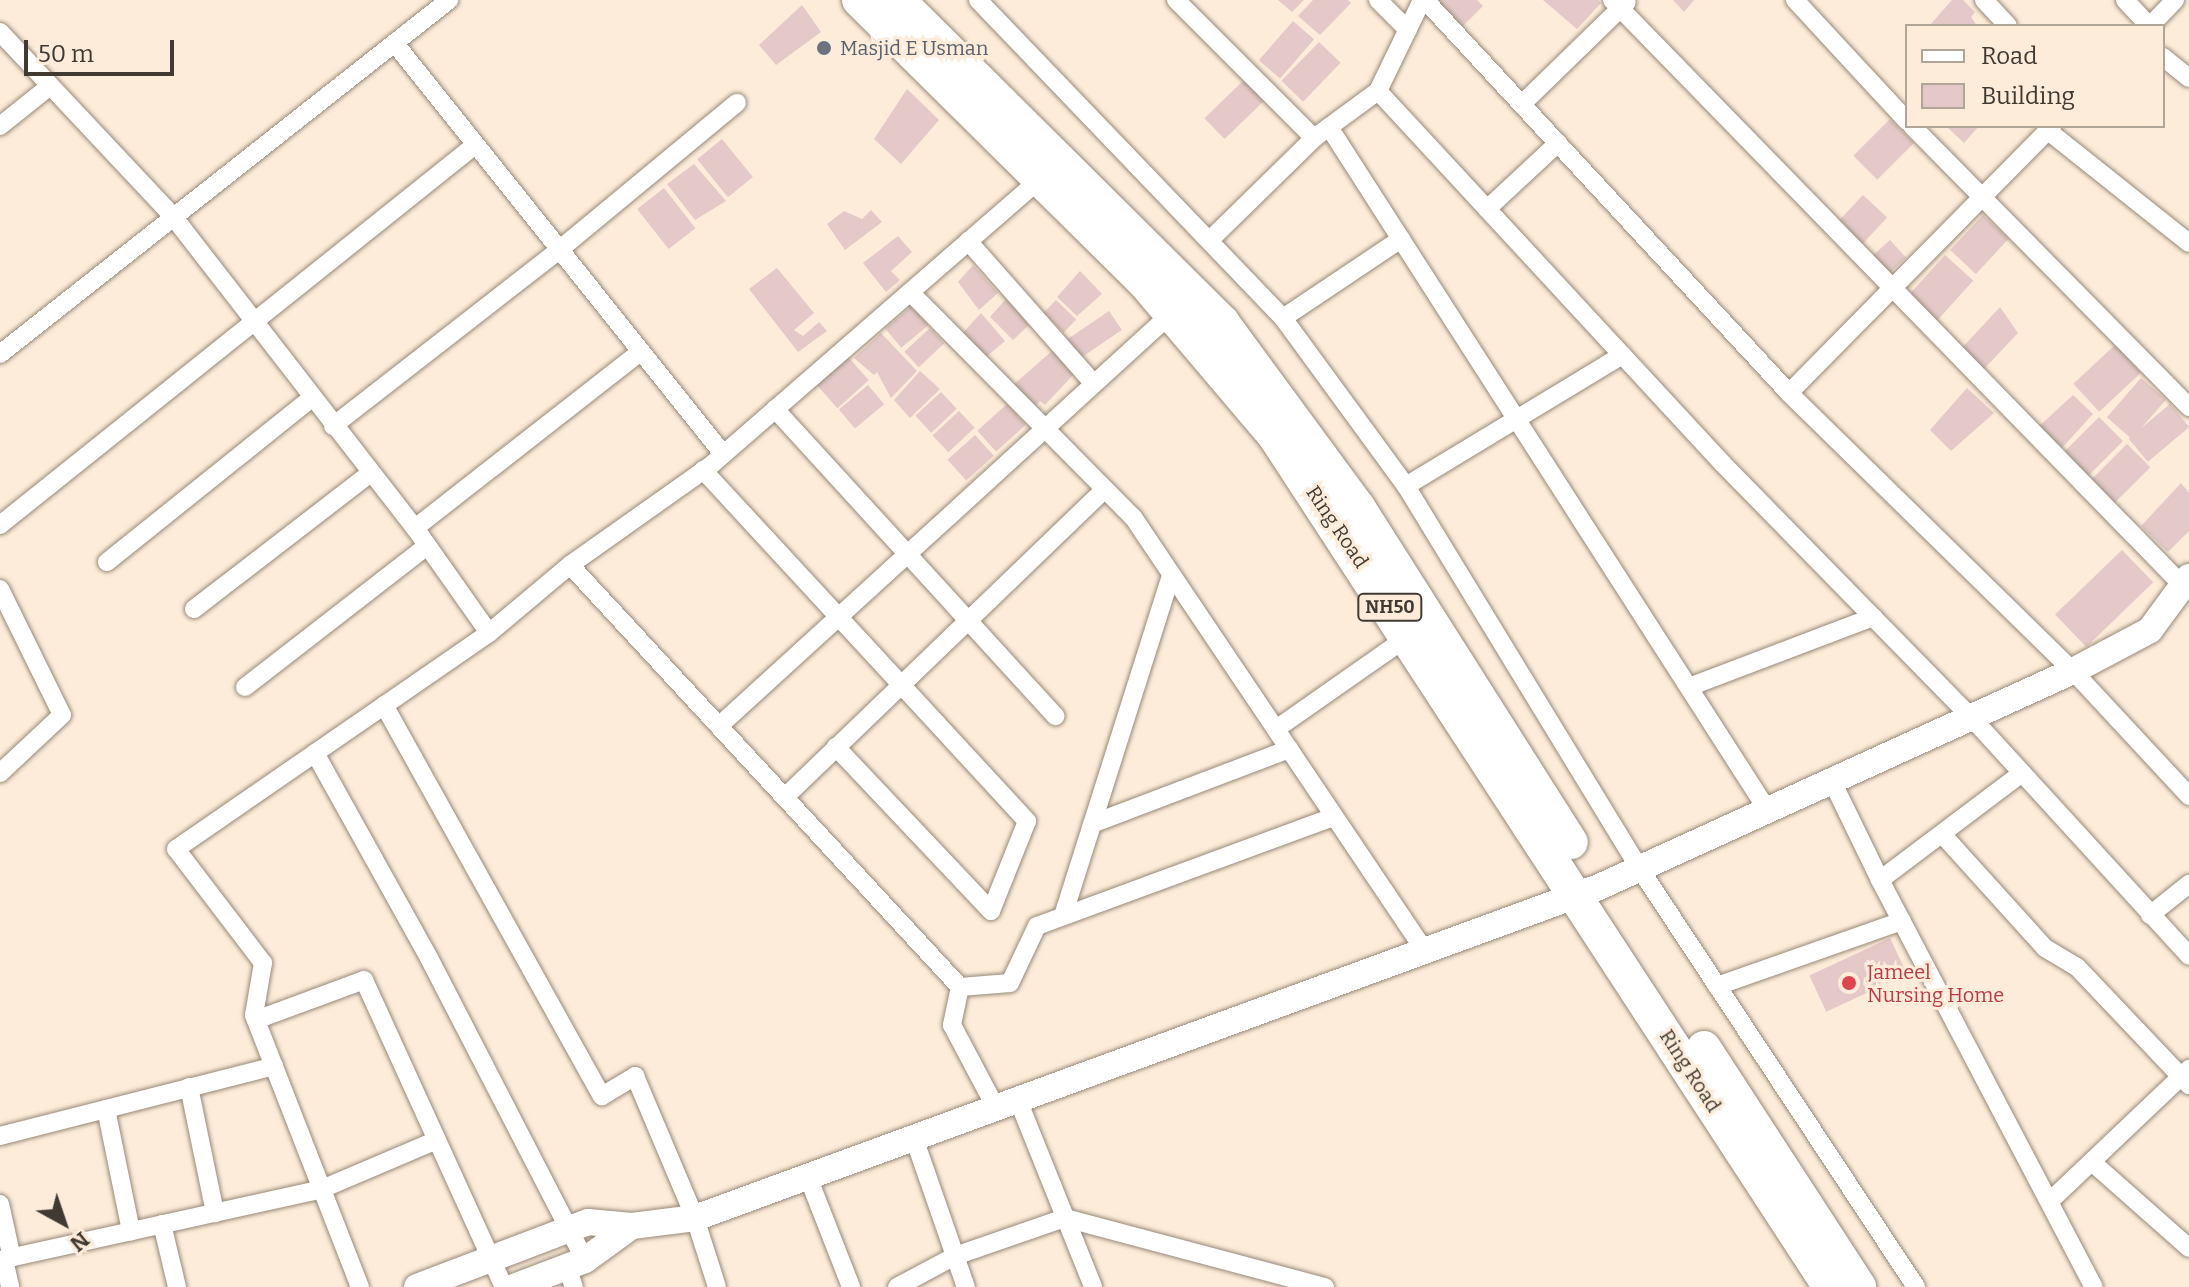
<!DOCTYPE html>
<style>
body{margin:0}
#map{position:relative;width:2189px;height:1287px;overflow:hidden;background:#fcecd9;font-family:Bitter,serif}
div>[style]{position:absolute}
.building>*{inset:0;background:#e4c9c8;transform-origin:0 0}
.roads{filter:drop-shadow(0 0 2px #988978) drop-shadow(0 0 2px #988978)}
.street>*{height:18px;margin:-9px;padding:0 9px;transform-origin:9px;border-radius:9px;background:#fff}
.secondary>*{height:26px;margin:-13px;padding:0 13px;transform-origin:13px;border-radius:13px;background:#fff}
.highway>*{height:34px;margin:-17px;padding:0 17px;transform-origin:17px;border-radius:17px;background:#fff}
.dots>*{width:22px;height:22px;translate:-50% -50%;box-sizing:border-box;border:4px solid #fcecd9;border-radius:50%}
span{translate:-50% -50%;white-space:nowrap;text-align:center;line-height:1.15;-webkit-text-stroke:6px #fcecd9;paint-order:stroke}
.shield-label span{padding:2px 6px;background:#fcecd9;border:2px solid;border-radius:6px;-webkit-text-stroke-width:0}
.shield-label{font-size:18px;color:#403a33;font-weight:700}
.worship-label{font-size:20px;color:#5b616d}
.left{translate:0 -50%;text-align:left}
.street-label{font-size:20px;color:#403a33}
.health-label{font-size:20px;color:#be3a42}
.legend{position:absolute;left:1905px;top:24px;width:260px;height:104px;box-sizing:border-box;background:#fcecd9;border:2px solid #b1a597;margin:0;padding:10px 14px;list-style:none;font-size:24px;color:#403a33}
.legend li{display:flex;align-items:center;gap:16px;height:40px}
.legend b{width:40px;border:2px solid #b1a597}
.north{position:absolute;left:24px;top:1183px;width:80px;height:80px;-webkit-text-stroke:6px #fcecd9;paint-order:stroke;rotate:140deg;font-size:22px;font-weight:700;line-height:32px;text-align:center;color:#403a33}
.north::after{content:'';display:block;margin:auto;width:28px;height:36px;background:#403a33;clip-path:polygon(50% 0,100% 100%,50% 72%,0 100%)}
.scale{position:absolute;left:24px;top:40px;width:150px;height:36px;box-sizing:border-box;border:4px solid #403a33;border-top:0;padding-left:10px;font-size:24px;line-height:28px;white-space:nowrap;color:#403a33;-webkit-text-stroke:6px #fcecd9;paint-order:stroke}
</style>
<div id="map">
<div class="building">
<div style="clip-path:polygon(1278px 0,1304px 0,1292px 12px)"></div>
<div style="clip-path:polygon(1313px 0,1348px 0,1351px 3px,1320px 35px,1298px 16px)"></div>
<div style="clip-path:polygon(1435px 0,1477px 0,1483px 6px,1462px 27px)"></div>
<div style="clip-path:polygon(1543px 0,1598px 0,1601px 3px,1577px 29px)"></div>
<div style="clip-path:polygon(1673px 0,1694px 0,1684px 12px)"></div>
<div style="clip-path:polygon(1952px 0,1963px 0,1975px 12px,1971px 17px,1977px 26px,1929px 26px)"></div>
<div style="clip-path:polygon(802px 5px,821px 32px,776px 65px,759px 45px)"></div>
<div style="left:1293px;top:21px;width:28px;height:52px;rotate:41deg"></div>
<div style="left:1319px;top:42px;width:30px;height:54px;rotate:44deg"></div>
<div style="left:1244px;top:80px;width:29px;height:55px;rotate:46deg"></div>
<div style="clip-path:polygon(907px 89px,939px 120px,901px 164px,874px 139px)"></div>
<div style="left:1890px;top:119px;width:34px;height:52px;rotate:45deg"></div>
<div style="clip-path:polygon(1946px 126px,1979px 126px,1964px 143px)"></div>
<div style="left:722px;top:139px;width:49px;height:32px;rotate:51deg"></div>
<div style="clip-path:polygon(694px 164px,726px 201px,695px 220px,667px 184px)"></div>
<div style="left:664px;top:188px;width:51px;height:34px;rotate:52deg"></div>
<div style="left:1863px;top:195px;width:33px;height:39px;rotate:43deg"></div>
<div style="clip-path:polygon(871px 210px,882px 222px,845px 250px,827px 224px,844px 211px,862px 219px)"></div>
<div style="left:1983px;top:215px;width:35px;height:48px;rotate:43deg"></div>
<div style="clip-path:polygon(898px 236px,912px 252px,891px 271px,900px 280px,886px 292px,863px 263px)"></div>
<div style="left:1890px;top:240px;width:24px;height:29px;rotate:48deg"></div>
<div style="left:1945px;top:255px;width:38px;height:58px;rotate:42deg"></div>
<div style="clip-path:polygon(973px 265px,998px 293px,979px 310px,958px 282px)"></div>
<div style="clip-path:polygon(777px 268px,814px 313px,794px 330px,803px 336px,819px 322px,827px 331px,798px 352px,749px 289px)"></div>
<div style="clip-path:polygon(1080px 271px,1102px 294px,1077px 316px,1057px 297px)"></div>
<div style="clip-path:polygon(1006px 299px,1029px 325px,1013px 340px,990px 317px)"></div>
<div style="left:1056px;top:300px;width:28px;height:18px;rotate:44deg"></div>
<div style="left:912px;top:306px;width:25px;height:35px;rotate:50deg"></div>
<div style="clip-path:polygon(2000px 307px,2018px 333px,1982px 371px,1961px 349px)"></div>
<div style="left:1109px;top:311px;width:23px;height:53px;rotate:56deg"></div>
<div style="clip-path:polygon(981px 313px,1005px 341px,985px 358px,961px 335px)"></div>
<div style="left:930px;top:328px;width:21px;height:35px;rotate:47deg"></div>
<div style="clip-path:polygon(881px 333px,917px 371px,891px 398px,877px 372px,874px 375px,854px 358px)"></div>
<div style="left:2115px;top:345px;width:38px;height:57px;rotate:47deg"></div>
<div style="clip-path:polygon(1052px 351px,1074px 374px,1045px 405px,1040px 401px,1033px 408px,1011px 387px)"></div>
<div style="left:848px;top:357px;width:31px;height:42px;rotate:48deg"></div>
<div style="clip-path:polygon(920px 371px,940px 389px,910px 418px,894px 400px)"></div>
<div style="left:2141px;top:378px;width:33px;height:52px;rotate:41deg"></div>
<div style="left:868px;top:385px;width:25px;height:38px;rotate:50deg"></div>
<div style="clip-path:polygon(1967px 388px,1994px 413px,1951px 451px,1930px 430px)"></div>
<div style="left:941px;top:392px;width:23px;height:35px;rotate:47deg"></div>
<div style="clip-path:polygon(2073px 395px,2093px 414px,2060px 450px,2036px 429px)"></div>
<div style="left:1007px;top:404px;width:28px;height:40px;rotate:48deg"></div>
<div style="left:2170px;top:404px;width:30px;height:54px;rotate:50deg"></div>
<div style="left:959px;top:411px;width:23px;height:36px;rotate:47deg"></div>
<div style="left:2099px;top:417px;width:34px;height:54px;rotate:45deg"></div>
<div style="left:975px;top:435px;width:28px;height:37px;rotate:48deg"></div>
<div style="left:2127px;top:444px;width:33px;height:54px;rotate:45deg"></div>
<div style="clip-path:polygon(2181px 483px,2189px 493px,2189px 531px,2168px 552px,2141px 526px)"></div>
<div style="left:2122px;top:550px;width:45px;height:93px;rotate:46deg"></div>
<div style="left:1890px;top:938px;width:40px;height:89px;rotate:65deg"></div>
</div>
<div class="roads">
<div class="street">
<div style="left:978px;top:0;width:441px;rotate:46.2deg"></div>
<div style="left:1283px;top:318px;width:208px;rotate:53.8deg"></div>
<div style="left:1406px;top:486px;width:449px;rotate:58.6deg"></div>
<div style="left:1640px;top:869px;width:501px;rotate:56.56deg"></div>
<div style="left:1176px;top:0;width:195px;rotate:45deg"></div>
<div style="left:1378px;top:0;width:42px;rotate:45deg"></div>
<div style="left:1425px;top:0;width:536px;rotate:47.19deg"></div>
<div style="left:1789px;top:393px;width:375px;rotate:-45.4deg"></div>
<div style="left:1612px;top:0;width:818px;rotate:45.74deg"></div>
<div style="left:1795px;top:0;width:165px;rotate:47.2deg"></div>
<div style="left:1984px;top:0;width:35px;rotate:47deg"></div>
<div style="left:2125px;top:0;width:35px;rotate:47deg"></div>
<div style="left:2150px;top:26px;width:36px;rotate:-46deg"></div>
<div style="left:0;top:32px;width:251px;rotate:46.8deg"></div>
<div style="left:172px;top:215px;width:396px;rotate:52.2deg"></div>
<div style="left:415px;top:528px;width:128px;rotate:54.8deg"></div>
<div style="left:489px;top:633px;width:106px;rotate:-40deg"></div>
<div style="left:570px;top:565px;width:575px;rotate:47.26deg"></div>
<div style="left:960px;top:987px;width:39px;rotate:102deg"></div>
<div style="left:952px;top:1025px;width:94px;rotate:62.1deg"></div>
<div style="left:397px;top:46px;width:522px;rotate:51.37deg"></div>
<div style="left:2163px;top:57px;width:33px;rotate:39deg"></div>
<div style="left:1378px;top:91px;width:508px;rotate:47.23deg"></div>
<div style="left:1723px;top:464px;width:356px;rotate:45.6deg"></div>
<div style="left:1972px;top:718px;width:322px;rotate:47.6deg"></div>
<div style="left:1522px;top:104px;width:146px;rotate:-44.2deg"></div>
<div style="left:0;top:126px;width:64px;rotate:-38.7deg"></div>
<div style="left:1912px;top:126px;width:395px;rotate:45.4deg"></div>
<div style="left:1329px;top:127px;width:813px;rotate:57.31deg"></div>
<div style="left:2047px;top:130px;width:181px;rotate:38.5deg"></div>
<div style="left:1487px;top:209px;width:97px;rotate:-42.9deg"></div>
<div style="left:1211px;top:239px;width:144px;rotate:-44.4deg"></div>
<div style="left:1314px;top:138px;width:79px;rotate:-36.3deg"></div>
<div style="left:1378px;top:91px;width:101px;rotate:-64.2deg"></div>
<div style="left:968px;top:241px;width:189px;rotate:48.6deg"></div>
<div style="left:910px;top:292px;width:317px;rotate:45.3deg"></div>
<div style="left:1133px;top:517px;width:523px;rotate:56.07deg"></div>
<div style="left:1283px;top:318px;width:142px;rotate:-33.8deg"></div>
<div style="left:0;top:354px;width:572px;rotate:-38.25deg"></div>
<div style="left:1789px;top:393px;width:397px;rotate:44.4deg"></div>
<div style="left:2073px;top:671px;width:171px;rotate:47.1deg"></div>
<div style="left:775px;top:409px;width:416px;rotate:47.6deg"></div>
<div style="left:333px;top:426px;width:286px;rotate:-37.9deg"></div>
<div style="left:559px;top:250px;width:231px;rotate:-39.6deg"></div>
<div style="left:703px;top:470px;width:478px;rotate:47.3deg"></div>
<div style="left:1027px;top:821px;width:97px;rotate:111.8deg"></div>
<div style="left:991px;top:911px;width:226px;rotate:-133.4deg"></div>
<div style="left:1406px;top:486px;width:253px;rotate:-31.2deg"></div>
<div style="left:0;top:525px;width:608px;rotate:-38.66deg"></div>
<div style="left:415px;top:528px;width:286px;rotate:-38deg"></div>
<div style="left:107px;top:562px;width:263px;rotate:-38.7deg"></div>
<div style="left:570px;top:565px;width:171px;rotate:-35.3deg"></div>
<div style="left:710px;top:466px;width:439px;rotate:-41deg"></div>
<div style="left:0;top:589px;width:140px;rotate:63.8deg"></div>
<div style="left:62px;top:715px;width:85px;rotate:136.9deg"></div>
<div style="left:194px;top:609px;width:221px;rotate:-37.6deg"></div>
<div style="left:245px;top:687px;width:230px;rotate:-37.8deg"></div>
<div style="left:1689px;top:687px;width:197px;rotate:-20.8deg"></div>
<div style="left:384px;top:705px;width:448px;rotate:60.9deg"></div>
<div style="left:602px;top:1096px;width:39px;rotate:-31deg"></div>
<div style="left:635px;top:1076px;width:154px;rotate:67.1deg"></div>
<div style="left:695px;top:1218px;width:72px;rotate:72.3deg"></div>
<div style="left:719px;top:726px;width:613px;rotate:-42.36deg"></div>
<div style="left:1276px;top:729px;width:162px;rotate:-35deg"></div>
<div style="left:315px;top:753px;width:235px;rotate:60.9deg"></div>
<div style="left:429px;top:958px;width:340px;rotate:62.7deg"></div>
<div style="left:1832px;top:781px;width:110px;rotate:64.1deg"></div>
<div style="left:1880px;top:880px;width:178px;rotate:-37deg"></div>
<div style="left:785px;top:797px;width:444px;rotate:-43.9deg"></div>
<div style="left:1092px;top:824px;width:211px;rotate:-20.8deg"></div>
<div style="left:1942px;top:834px;width:154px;rotate:47.9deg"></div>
<div style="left:2045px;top:948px;width:37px;rotate:31deg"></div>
<div style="left:2077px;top:967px;width:163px;rotate:46.5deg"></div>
<div style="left:1880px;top:880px;width:460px;rotate:62.3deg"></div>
<div style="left:2150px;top:915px;width:50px;rotate:-38.5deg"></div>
<div style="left:1063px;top:916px;width:358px;rotate:-72.4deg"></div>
<div style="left:1717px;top:986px;width:196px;rotate:-19.4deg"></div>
<div style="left:960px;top:987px;width:50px;rotate:-4.6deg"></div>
<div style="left:1010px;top:983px;width:63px;rotate:-64.7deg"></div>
<div style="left:1037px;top:926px;width:316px;rotate:-20.2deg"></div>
<div style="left:256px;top:1020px;width:115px;rotate:-20.3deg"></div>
<div style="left:364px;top:980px;width:337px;rotate:65.5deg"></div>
<div style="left:189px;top:1087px;width:129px;rotate:78.3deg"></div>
<div style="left:1018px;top:1100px;width:201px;rotate:68.1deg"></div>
<div style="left:106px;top:1109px;width:125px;rotate:78.4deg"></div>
<div style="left:0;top:1136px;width:283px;rotate:-14.3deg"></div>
<div style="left:914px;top:1138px;width:158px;rotate:70.8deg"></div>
<div style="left:2093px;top:1163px;width:128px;rotate:41.5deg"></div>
<div style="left:808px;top:1177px;width:118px;rotate:68.6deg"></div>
<div style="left:2050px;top:1201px;width:192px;rotate:-43.5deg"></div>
<div style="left:0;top:1204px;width:55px;rotate:77.5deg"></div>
<div style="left:162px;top:1224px;width:65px;rotate:76.6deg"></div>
<div style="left:0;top:1260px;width:330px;rotate:-12.4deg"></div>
<div style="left:322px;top:1189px;width:125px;rotate:-23.1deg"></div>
<div style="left:4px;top:1260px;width:28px;rotate:77deg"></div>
<div style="left:567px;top:1267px;width:21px;rotate:71deg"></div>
<div style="left:360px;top:1287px;width:292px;rotate:-111.3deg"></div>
<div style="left:254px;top:1015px;width:53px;rotate:-80.2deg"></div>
<div style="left:263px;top:963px;width:143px;rotate:-127.3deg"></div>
<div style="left:176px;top:849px;width:380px;rotate:-34.6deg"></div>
<div style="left:897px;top:1287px;width:66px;rotate:-28.1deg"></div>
<div style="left:955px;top:1256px;width:116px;rotate:-19.1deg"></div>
<div style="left:1065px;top:1218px;width:269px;rotate:14.9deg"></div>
</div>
<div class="secondary">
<div style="left:417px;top:1287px;width:183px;rotate:-20.8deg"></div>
<div style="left:588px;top:1222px;width:44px;rotate:5.2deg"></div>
<div style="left:632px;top:1226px;width:64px;rotate:-7.2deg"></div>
<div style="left:695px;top:1218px;width:963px;rotate:-20.11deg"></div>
<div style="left:1599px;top:887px;width:521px;rotate:-24.5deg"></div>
<div style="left:2073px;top:671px;width:87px;rotate:-28deg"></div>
<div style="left:2150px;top:630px;width:66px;rotate:-53.7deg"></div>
<div style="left:514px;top:1287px;width:76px;rotate:-20.8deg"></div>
<div style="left:585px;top:1260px;width:58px;rotate:-35.9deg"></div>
</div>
<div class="highway">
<div style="left:859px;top:0;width:402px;rotate:44.7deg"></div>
<div style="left:1145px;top:283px;width:199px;rotate:49.7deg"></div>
<div style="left:1274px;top:435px;width:1017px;rotate:56.87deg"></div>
<div style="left:898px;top:0;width:457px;rotate:44.8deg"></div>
<div style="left:1222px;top:322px;width:230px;rotate:53.7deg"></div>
<div style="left:1358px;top:507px;width:397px;rotate:57.6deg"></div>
<div style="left:1704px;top:1048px;width:285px;rotate:57deg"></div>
</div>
</div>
<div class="dots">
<div style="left:824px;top:48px;background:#6b7280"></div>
<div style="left:1849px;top:983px;background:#e0444e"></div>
</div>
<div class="shield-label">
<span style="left:1390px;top:607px">NH50</span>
</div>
<div class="worship-label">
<span class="left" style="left:840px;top:48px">Masjid E Usman</span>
</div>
<div class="street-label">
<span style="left:1337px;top:527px;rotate:56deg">Ring Road</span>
<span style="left:1690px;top:1071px;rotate:57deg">Ring Road</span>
</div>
<div class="health-label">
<span class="left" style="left:1867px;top:984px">Jameel<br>Nursing Home</span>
</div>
<ul class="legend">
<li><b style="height:10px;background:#fff"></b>Road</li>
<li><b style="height:22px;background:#e4c9c8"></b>Building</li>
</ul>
<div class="north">N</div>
<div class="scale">50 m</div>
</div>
